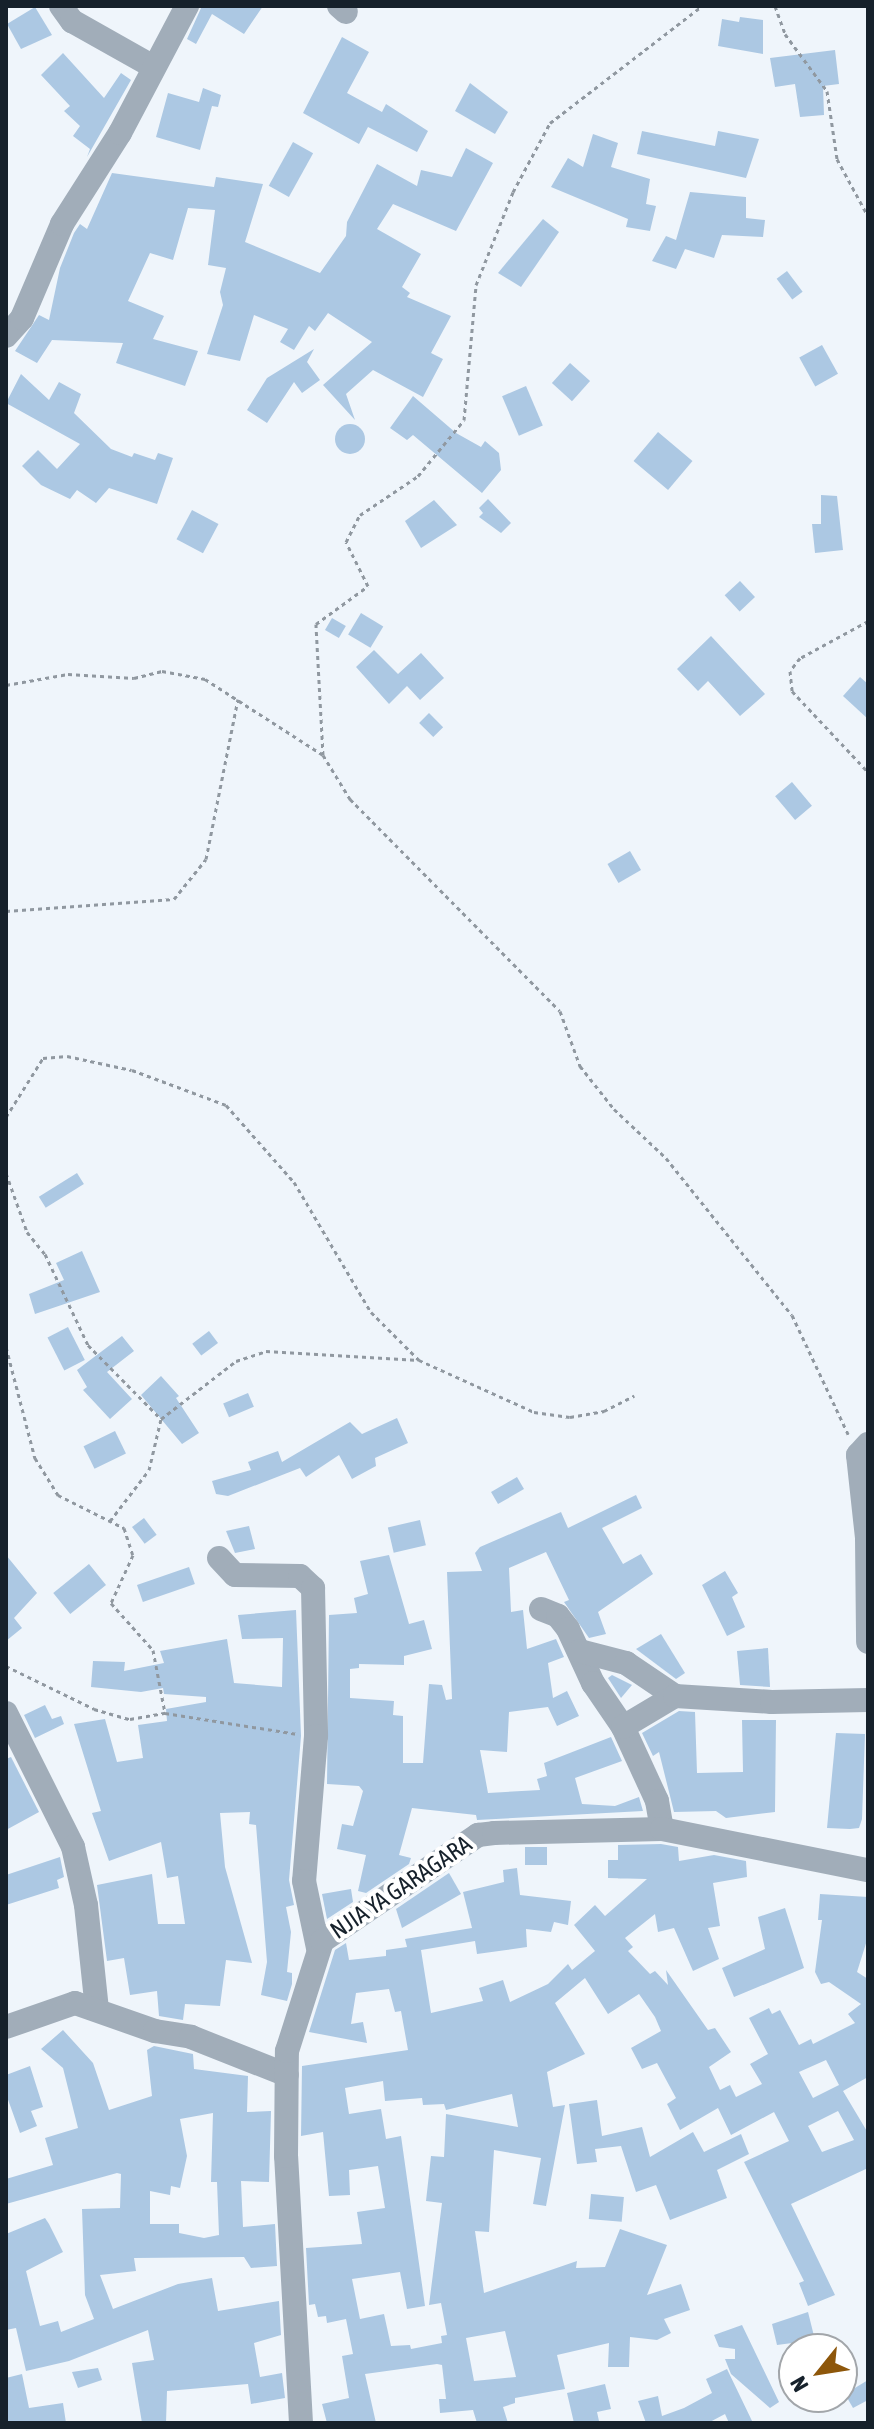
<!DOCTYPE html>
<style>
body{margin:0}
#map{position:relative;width:874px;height:2429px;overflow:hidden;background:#eff5fb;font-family:"Asap Condensed",sans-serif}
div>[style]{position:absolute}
.building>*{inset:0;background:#acc8e3;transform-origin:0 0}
.round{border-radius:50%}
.path>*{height:3px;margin-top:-1.5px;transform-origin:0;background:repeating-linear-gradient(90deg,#9098a0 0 4px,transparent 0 8px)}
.minor>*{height:24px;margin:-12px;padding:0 12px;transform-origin:12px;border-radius:12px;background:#a1adb9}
span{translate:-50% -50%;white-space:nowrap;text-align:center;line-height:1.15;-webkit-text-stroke:8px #fff;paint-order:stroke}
.street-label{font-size:24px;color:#16212b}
.frame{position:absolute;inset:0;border:8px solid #16212b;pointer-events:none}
.north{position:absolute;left:778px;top:2333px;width:80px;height:80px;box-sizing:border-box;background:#fff;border:2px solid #a2a6aa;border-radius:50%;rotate:240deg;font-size:22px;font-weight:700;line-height:32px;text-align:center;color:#16212b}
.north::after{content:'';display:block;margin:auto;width:28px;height:36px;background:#8e570b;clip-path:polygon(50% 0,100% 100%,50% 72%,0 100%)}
</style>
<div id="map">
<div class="building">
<div style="clip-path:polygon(202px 6px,263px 6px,244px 34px,212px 14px,196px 44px,187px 39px)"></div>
<div style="clip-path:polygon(35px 7px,52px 35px,21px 49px,7px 24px)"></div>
<div style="clip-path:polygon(740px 17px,763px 20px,763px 54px,718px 46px,722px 19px,739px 22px)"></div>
<div style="clip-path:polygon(342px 37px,369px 52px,347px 93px,382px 112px,386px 104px,428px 131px,417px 152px,368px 127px,359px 144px,303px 113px)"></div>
<div style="clip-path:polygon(835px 50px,839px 84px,823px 86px,824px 115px,800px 117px,795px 84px,775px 87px,770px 58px)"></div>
<div style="clip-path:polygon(63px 53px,104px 98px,121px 73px,131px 80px,87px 157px,90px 149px,73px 136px,80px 126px,64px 111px,70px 106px,41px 75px)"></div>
<div style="clip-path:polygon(470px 83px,508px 112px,495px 134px,455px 111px)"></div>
<div style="clip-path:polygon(203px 88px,221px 95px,218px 107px,212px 106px,200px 150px,156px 137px,168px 93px,199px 102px)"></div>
<div style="clip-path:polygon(642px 131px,715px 146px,718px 131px,759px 139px,746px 178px,637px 154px)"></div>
<div style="clip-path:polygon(593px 134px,618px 143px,611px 167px,650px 179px,646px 204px,656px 206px,650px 231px,626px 227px,628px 219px,551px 187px,568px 158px,583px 167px)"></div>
<div style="left:293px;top:142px;width:23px;height:50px;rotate:29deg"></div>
<div style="clip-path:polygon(466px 148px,493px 163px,456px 231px,393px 204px,377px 229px,421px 254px,402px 287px,410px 293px,407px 297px,451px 316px,431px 353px,443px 359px,423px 397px,373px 370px,346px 394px,355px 420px,323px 385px,372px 342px,328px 313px,315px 331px,309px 326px,294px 350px,280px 342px,288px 329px,254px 315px,240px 361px,207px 354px,223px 305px,220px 292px,226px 268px,208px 265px,215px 210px,188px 208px,173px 260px,150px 253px,128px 301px,164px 316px,153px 339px,198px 351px,185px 386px,116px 363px,123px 343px,52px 340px,37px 363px,15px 351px,39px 315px,49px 320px,60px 268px,74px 233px,80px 224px,87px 229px,112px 173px,214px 187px,216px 177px,263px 184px,245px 242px,320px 273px,346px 236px,347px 222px,377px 164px,417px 186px,421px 170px,452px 177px)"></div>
<div style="clip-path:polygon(690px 192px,746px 197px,746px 218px,765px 220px,763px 237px,722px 235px,714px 258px,685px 249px,676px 269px,652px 261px,666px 236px,676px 240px)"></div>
<div style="clip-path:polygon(543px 219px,559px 232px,521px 287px,498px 273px)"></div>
<div style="left:787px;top:271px;width:26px;height:13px;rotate:53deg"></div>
<div style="left:822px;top:345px;width:33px;height:26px;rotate:61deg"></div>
<div style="clip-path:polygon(314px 349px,307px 362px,320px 380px,302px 393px,294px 382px,267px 423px,247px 410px,267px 378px)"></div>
<div style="left:570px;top:363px;width:27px;height:27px;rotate:42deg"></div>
<div style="clip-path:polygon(21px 374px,49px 400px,59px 382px,81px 394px,74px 413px,111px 449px,132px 457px,134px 453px,155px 460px,158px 453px,173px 458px,157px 504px,109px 488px,96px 503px,77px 490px,70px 499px,41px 485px,22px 466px,38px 450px,57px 469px,80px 444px,6px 403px)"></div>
<div style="left:526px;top:386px;width:43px;height:26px;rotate:67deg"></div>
<div style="clip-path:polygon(413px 396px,456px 433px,481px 447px,485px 441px,499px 453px,501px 470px,482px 493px,413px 435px,407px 440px,390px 428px)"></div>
<div class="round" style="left:335px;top:424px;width:30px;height:30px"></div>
<div style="left:658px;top:432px;width:45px;height:38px;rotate:40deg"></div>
<div style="clip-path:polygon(821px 495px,837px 496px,843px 550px,815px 553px,812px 524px,821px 524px)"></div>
<div style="clip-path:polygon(488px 499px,511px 523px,501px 533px,479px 517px,483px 513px,479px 508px)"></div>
<div style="clip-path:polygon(434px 500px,457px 525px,421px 548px,405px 521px)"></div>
<div style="left:192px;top:510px;width:30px;height:33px;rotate:28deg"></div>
<div style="left:740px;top:581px;width:22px;height:21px;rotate:47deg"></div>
<div style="left:361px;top:613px;width:26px;height:25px;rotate:31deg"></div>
<div style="left:332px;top:618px;width:16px;height:14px;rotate:30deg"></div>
<div style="clip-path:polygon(711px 636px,765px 694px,740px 716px,708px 681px,698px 691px,677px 669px)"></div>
<div style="clip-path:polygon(374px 650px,398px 674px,421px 653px,444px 678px,420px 700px,407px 686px,389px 704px,356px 667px)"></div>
<div style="clip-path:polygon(860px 677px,868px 684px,868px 719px,843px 696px)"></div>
<div style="left:429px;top:713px;width:20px;height:14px;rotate:45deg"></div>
<div style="left:792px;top:782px;width:31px;height:22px;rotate:50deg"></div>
<div style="left:630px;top:851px;width:22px;height:26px;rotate:60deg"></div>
<div style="left:77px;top:1173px;width:13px;height:45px;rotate:58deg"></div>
<div style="clip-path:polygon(82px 1251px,100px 1292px,35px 1314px,29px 1294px,64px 1280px,56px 1263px)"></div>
<div style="left:68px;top:1327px;width:37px;height:23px;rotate:63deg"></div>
<div style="left:209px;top:1331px;width:15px;height:21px;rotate:53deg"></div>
<div style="clip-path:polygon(122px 1336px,134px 1351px,107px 1372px,132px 1399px,110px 1419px,83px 1390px,87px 1387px,77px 1370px)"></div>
<div style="clip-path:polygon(161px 1376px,179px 1396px,176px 1398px,199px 1433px,182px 1444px,141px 1395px)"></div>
<div style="left:248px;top:1393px;width:15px;height:27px;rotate:67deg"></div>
<div style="clip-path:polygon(397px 1418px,408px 1443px,375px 1458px,376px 1466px,352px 1479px,339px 1455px,306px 1477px,300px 1468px,228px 1496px,216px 1494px,212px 1481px,251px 1470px,248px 1462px,278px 1451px,282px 1462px,350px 1422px,362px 1434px)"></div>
<div style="left:115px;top:1431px;width:25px;height:35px;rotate:64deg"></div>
<div style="left:517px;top:1477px;width:14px;height:30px;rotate:60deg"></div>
<div style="clip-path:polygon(636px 1495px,642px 1508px,602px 1528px,623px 1564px,641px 1554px,653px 1574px,598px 1612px,606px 1634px,589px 1638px,564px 1602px,569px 1600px,546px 1552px,509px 1568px,511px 1612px,523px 1610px,527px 1649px,556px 1639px,564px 1657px,548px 1663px,553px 1698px,567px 1691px,579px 1716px,557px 1726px,548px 1707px,509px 1712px,507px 1752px,480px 1750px,488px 1793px,540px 1790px,537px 1779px,547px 1776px,544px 1763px,611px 1737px,622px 1761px,575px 1778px,582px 1804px,615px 1806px,639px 1797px,643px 1811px,477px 1820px,476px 1815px,412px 1808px,399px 1855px,411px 1858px,409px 1864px,366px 1893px,358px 1891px,366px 1855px,337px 1849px,342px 1824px,353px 1826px,363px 1791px,359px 1786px,327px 1784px,329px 1615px,357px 1613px,354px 1598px,368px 1594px,360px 1561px,389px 1555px,409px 1624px,424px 1620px,432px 1649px,404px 1656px,404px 1665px,359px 1664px,359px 1668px,350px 1669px,350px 1698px,394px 1701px,393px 1715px,403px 1716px,403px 1763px,423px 1763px,429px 1684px,442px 1685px,446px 1700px,452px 1699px,447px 1572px,482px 1571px,475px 1553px,480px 1547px,561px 1512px,568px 1528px)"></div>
<div style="left:144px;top:1518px;width:21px;height:15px;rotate:53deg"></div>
<div style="left:420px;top:1520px;width:26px;height:33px;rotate:77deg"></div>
<div style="clip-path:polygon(249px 1526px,255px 1549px,235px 1553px,226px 1531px)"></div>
<div style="clip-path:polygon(6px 1555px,37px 1593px,14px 1618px,22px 1628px,6px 1641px)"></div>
<div style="left:89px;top:1564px;width:27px;height:46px;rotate:51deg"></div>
<div style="left:189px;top:1567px;width:18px;height:55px;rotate:71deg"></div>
<div style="clip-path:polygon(725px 1571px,738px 1593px,732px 1597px,745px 1627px,727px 1636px,702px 1585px)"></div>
<div style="clip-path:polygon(296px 1610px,301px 1736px,289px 1880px,294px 1905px,286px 1907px,291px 1932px,287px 1972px,292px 1973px,292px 1984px,287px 2001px,261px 1995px,267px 1962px,256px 1825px,249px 1824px,250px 1812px,220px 1813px,225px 1867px,252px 1963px,226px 1960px,220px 2006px,185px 2004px,183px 2020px,159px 2016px,157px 1991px,130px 1995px,124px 1958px,107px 1961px,97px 1885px,152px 1874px,158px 1924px,185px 1924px,178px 1876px,167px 1878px,161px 1842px,109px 1861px,92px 1813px,101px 1811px,74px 1724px,105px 1719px,117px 1762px,143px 1758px,138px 1725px,167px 1721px,166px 1709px,206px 1702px,206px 1697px,164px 1694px,163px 1688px,141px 1692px,91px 1687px,93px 1661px,125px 1662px,124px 1671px,164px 1663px,160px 1651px,227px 1639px,234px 1683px,282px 1687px,283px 1638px,242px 1639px,238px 1615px)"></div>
<div style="clip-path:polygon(661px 1634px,685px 1673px,676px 1679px,636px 1649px)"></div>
<div style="clip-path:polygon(768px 1648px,770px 1687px,740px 1685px,737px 1651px)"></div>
<div style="clip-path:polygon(612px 1675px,632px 1685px,621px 1698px,608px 1678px)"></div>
<div style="clip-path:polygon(45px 1705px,52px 1719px,61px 1716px,64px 1724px,35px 1738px,24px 1715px)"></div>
<div style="clip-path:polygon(679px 1711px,695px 1712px,697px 1773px,743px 1772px,742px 1720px,776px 1720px,775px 1812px,726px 1818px,716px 1811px,674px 1812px,659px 1752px,653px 1756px,642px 1733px)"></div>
<div style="clip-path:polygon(836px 1733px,865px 1734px,862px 1819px,859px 1828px,850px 1829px,827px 1828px)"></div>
<div style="clip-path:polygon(11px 1757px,39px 1812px,6px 1830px,6px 1759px)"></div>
<div style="clip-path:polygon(evenodd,661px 1844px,678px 1847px,679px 1861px,714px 1855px,746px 1861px,747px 1877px,713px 1883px,720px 1926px,708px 1928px,719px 1959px,693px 1971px,674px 1928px,658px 1932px,655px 1914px,625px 1938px,633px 1947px,628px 1951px,650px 1974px,655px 1971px,668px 1985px,666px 1970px,708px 2030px,715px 2028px,731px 2052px,709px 2067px,720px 2090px,730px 2085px,736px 2097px,762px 2084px,750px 2064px,768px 2054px,749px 2018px,769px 2008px,772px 2014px,780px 2010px,799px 2045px,811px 2039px,813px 2044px,855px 2023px,848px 2014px,861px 2004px,829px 1982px,821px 1984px,815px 1972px,822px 1920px,818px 1920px,820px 1894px,868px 1897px,868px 1937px,857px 1972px,868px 1979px,868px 2077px,843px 2091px,868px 2133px,868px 2168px,791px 2204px,835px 2295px,808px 2306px,799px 2283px,804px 2281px,744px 2162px,789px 2141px,774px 2112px,731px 2135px,718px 2108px,680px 2130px,667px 2104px,676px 2098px,657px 2063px,642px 2069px,631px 2048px,661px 2031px,655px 2017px,639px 1994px,608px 2014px,585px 1978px,555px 2003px,585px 2054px,547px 2072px,553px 2107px,565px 2105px,546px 2206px,533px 2204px,541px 2158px,494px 2150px,489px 2232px,475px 2231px,484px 2293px,577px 2261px,576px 2268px,605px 2267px,620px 2229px,667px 2245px,647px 2295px,681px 2284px,690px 2310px,664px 2319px,671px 2333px,657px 2340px,630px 2337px,629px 2367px,608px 2367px,609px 2343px,557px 2355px,565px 2389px,515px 2398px,515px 2403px,503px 2407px,508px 2423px,477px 2423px,473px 2410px,440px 2413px,439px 2399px,446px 2399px,442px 2365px,437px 2364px,365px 2374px,376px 2423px,327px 2423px,322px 2404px,349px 2398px,342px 2356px,353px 2354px,346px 2319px,327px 2323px,326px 2316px,318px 2317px,315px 2304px,309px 2305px,306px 2248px,362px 2244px,357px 2212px,385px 2208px,378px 2166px,349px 2170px,350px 2195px,329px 2196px,323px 2132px,301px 2136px,302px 2066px,408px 2050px,401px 2011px,395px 2012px,389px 1989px,356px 1993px,351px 2024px,363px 2022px,367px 2043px,309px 2032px,335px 1950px,346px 1943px,349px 1960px,386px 1956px,386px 1950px,407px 1947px,405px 1939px,472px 1928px,463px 1892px,504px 1882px,503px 1870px,517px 1868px,520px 1895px,571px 1901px,568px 1925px,554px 1922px,551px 1932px,526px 1929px,527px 1947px,477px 1954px,475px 1941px,421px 1950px,431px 2013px,483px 2001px,479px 1988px,503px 1980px,510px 2002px,548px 1984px,568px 1964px,572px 1970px,595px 1951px,574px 1925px,595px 1905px,605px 1916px,647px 1879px,608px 1878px,608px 1860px,618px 1860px,618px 1845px,661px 1844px,826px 2060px,839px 2085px,813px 2098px,799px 2072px,826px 2060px,661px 1844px,383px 2081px,385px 2101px,422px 2098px,423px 2105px,444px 2104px,446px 2110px,512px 2094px,518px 2127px,446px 2114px,444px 2157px,431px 2156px,426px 2201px,442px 2203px,429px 2305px,441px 2303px,447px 2335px,441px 2336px,442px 2343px,411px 2349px,410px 2345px,391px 2346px,384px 2314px,360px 2319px,352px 2279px,400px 2272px,407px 2309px,425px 2306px,401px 2136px,386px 2139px,381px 2109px,349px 2114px,345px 2088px,383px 2081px,661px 1844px,838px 2111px,854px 2140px,822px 2152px,808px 2126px,838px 2111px,661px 1844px,505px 2331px,516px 2377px,474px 2381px,466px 2338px,505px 2331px)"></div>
<div style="left:525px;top:1847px;width:22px;height:18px"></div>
<div style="clip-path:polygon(60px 1857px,64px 1877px,57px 1880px,59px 1888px,6px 1905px,6px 1875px)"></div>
<div style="clip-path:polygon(449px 1873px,461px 1894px,402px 1928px,396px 1909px)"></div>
<div style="clip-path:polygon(351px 1889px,353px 1902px,327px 1919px,322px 1894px)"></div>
<div style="clip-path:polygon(785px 1908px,804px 1968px,734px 1997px,722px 1968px,765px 1949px,758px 1917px)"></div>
<div style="clip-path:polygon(evenodd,63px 2030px,93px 2063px,109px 2110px,152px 2096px,147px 2050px,154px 2046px,193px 2054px,194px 2069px,248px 2076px,247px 2112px,271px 2111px,269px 2182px,241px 2181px,243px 2227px,275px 2224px,277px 2266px,251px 2268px,244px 2257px,134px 2258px,136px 2271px,100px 2275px,113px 2309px,178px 2284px,212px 2278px,218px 2311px,279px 2301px,281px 2335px,254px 2343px,260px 2377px,282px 2373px,285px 2398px,251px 2404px,248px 2384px,167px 2391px,166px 2423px,142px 2423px,132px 2363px,154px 2360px,148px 2330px,69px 2361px,26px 2371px,16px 2328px,6px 2330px,6px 2234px,45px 2218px,49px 2224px,63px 2252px,26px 2271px,40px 2326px,58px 2321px,61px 2332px,94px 2319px,85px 2295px,82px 2209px,120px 2208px,121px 2174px,117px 2173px,6px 2204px,6px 2179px,53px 2165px,45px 2138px,78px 2128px,63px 2068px,41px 2049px,63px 2030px,213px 2113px,211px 2182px,217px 2182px,219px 2235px,204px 2238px,179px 2233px,179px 2224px,150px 2224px,150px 2191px,170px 2195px,171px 2186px,180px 2188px,187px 2156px,180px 2119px,213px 2113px)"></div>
<div style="clip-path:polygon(30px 2066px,43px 2107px,31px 2111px,37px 2126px,20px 2133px,6px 2094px,6px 2075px)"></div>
<div style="clip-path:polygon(597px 2100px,602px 2136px,642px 2127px,650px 2157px,693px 2132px,704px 2152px,741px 2134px,749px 2154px,717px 2170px,727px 2198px,670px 2220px,656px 2185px,636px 2192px,621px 2146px,595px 2149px,597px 2162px,577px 2164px,569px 2104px)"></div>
<div style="left:591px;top:2194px;width:33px;height:25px;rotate:5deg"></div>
<div style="clip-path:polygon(808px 2312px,815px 2340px,777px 2345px,772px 2324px)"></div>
<div style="clip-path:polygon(742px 2325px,779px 2402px,770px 2408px,731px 2374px,725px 2359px,735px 2359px,735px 2349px,719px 2347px,714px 2335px)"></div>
<div style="clip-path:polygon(98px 2368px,102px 2380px,78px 2388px,72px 2372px)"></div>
<div style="clip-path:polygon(727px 2369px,753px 2423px,729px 2423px,725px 2414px,708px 2423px,646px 2423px,638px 2401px,658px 2396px,662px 2416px,684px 2408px,712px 2393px,706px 2379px)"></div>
<div style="clip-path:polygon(22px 2374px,29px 2408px,63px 2403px,66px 2423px,6px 2423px,6px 2378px)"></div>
<div style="clip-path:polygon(868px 2380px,868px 2400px,853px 2408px,845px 2394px)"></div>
<div style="clip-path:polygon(605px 2384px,611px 2409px,597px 2412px,599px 2421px,574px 2423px,567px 2393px)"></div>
</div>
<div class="path">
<div style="left:775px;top:6px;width:30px;rotate:70deg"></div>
<div style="left:785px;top:34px;width:71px;rotate:53.6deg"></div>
<div style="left:827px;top:91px;width:69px;rotate:81.6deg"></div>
<div style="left:837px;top:159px;width:65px;rotate:61.5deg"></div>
<div style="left:868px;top:621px;width:77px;rotate:151.4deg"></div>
<div style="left:800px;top:658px;width:16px;rotate:128deg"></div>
<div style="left:790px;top:671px;width:20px;rotate:84deg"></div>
<div style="left:792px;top:691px;width:111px;rotate:46.8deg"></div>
<div style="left:6px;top:685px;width:63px;rotate:-10.1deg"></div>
<div style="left:68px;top:674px;width:66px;rotate:3.5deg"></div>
<div style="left:134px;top:678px;width:29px;rotate:-14deg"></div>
<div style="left:162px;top:671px;width:44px;rotate:10.5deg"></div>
<div style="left:205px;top:679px;width:140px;rotate:32.8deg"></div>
<div style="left:323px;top:755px;width:52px;rotate:58.5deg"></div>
<div style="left:350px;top:799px;width:298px;rotate:45.3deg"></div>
<div style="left:560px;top:1011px;width:59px;rotate:70deg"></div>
<div style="left:580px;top:1066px;width:55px;rotate:51.7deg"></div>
<div style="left:614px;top:1109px;width:71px;rotate:43.3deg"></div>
<div style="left:666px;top:1158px;width:201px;rotate:51.3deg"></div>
<div style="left:792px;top:1315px;width:132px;rotate:64.8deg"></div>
<div style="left:323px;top:755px;width:131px;rotate:-93.1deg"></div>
<div style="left:316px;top:624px;width:64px;rotate:-36.2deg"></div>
<div style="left:368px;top:586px;width:49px;rotate:-116.6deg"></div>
<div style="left:346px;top:542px;width:30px;rotate:-63deg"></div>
<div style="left:360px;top:515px;width:70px;rotate:-33.9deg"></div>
<div style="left:418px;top:476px;width:72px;rotate:-50.6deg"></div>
<div style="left:464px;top:420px;width:136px;rotate:-84.9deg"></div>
<div style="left:476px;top:285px;width:100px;rotate:-68.3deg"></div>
<div style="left:513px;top:192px;width:78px;rotate:-61.8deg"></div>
<div style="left:550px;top:123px;width:192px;rotate:-37.6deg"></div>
<div style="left:6px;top:911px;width:168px;rotate:-4.1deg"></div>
<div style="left:174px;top:899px;width:51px;rotate:-51.3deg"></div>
<div style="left:206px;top:859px;width:163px;rotate:-78.7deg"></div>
<div style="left:6px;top:1117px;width:70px;rotate:-57.9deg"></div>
<div style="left:43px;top:1058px;width:24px;rotate:-5deg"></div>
<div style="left:67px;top:1056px;width:66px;rotate:12.2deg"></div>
<div style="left:132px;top:1070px;width:100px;rotate:20.4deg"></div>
<div style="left:226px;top:1105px;width:103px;rotate:48.6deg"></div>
<div style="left:294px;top:1182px;width:151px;rotate:59.4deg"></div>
<div style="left:371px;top:1312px;width:68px;rotate:45deg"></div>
<div style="left:6px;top:1173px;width:63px;rotate:70.4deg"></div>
<div style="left:27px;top:1232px;width:28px;rotate:51deg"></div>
<div style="left:45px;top:1254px;width:101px;rotate:64.7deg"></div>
<div style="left:88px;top:1345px;width:104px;rotate:45.4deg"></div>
<div style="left:6px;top:1347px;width:115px;rotate:75.4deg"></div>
<div style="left:35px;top:1458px;width:44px;rotate:58.1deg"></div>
<div style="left:58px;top:1495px;width:74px;rotate:26.6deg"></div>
<div style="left:124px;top:1528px;width:28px;rotate:72deg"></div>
<div style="left:133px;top:1555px;width:53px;rotate:114.6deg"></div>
<div style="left:111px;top:1603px;width:63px;rotate:48.2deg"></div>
<div style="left:153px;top:1650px;width:64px;rotate:79.2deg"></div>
<div style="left:110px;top:1521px;width:64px;rotate:-52.6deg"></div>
<div style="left:149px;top:1470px;width:52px;rotate:-76.8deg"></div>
<div style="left:161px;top:1419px;width:95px;rotate:-37.7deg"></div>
<div style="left:236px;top:1361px;width:32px;rotate:-18deg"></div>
<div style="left:266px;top:1351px;width:153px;rotate:3.4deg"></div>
<div style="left:419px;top:1360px;width:126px;rotate:24.3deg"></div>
<div style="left:534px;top:1412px;width:36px;rotate:8deg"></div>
<div style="left:570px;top:1417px;width:35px;rotate:-10deg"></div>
<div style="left:604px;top:1411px;width:34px;rotate:-27deg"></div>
<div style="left:6px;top:1666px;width:98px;rotate:26deg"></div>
<div style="left:94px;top:1709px;width:37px;rotate:16deg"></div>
<div style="left:130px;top:1719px;width:36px;rotate:-10deg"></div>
<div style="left:165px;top:1713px;width:134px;rotate:9deg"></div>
</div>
<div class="minor">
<div style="left:61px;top:6px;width:19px;rotate:54deg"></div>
<div style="left:72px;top:21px;width:92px;rotate:29.4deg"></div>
<div style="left:339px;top:6px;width:9px;rotate:41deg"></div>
<div style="left:6px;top:336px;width:24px;rotate:-48deg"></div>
<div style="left:22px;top:318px;width:102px;rotate:-66.9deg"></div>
<div style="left:62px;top:224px;width:108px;rotate:-57.5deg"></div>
<div style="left:120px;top:133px;width:144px;rotate:-62.2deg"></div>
<div style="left:868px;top:1444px;width:15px;rotate:132deg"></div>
<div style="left:858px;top:1455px;width:83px;rotate:83.8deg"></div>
<div style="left:867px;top:1538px;width:104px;rotate:89.4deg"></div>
<div style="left:219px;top:1558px;width:23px;rotate:47deg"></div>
<div style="left:235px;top:1575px;width:65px;rotate:0.9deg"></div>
<div style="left:300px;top:1576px;width:18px;rotate:43deg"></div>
<div style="left:313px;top:1588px;width:148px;rotate:88.8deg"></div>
<div style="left:316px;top:1736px;width:145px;rotate:94.7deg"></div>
<div style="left:304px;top:1881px;width:68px;rotate:78.2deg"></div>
<div style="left:541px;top:1609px;width:18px;rotate:22deg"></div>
<div style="left:558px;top:1616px;width:16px;rotate:52deg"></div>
<div style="left:568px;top:1629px;width:60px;rotate:65.2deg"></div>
<div style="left:593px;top:1683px;width:53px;rotate:55.7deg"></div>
<div style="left:623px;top:1727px;width:81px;rotate:65.3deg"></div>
<div style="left:657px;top:1801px;width:28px;rotate:80deg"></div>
<div style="left:580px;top:1651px;width:48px;rotate:14.6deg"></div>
<div style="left:626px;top:1663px;width:59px;rotate:34deg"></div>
<div style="left:6px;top:1713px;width:150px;rotate:63.4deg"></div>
<div style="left:73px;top:1847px;width:59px;rotate:77.4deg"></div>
<div style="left:86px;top:1905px;width:105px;rotate:84deg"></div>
<div style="left:623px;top:1727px;width:61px;rotate:-30.8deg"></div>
<div style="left:675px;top:1696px;width:97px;rotate:3.5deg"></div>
<div style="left:772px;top:1702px;width:96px;rotate:-1.2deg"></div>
<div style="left:6px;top:2027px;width:73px;rotate:-19.2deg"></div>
<div style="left:75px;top:2003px;width:85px;rotate:19.3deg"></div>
<div style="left:155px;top:2031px;width:36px;rotate:9deg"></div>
<div style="left:191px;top:2037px;width:103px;rotate:21.6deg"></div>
<div style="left:301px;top:2423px;width:267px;rotate:-93.2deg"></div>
<div style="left:286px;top:2156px;width:105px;rotate:-89.5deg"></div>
<div style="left:287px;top:2051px;width:115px;rotate:-72.3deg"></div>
<div style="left:322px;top:1941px;width:189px;rotate:-34.2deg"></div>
<div style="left:478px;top:1835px;width:16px;rotate:-7deg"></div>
<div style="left:494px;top:1833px;width:168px;rotate:-1.4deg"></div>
<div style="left:662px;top:1829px;width:210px;rotate:11.3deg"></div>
</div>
<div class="street-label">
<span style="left:401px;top:1887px;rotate:-34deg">NJIA YA GARAGARA</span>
</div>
<div class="frame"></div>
<div class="north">N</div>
</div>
